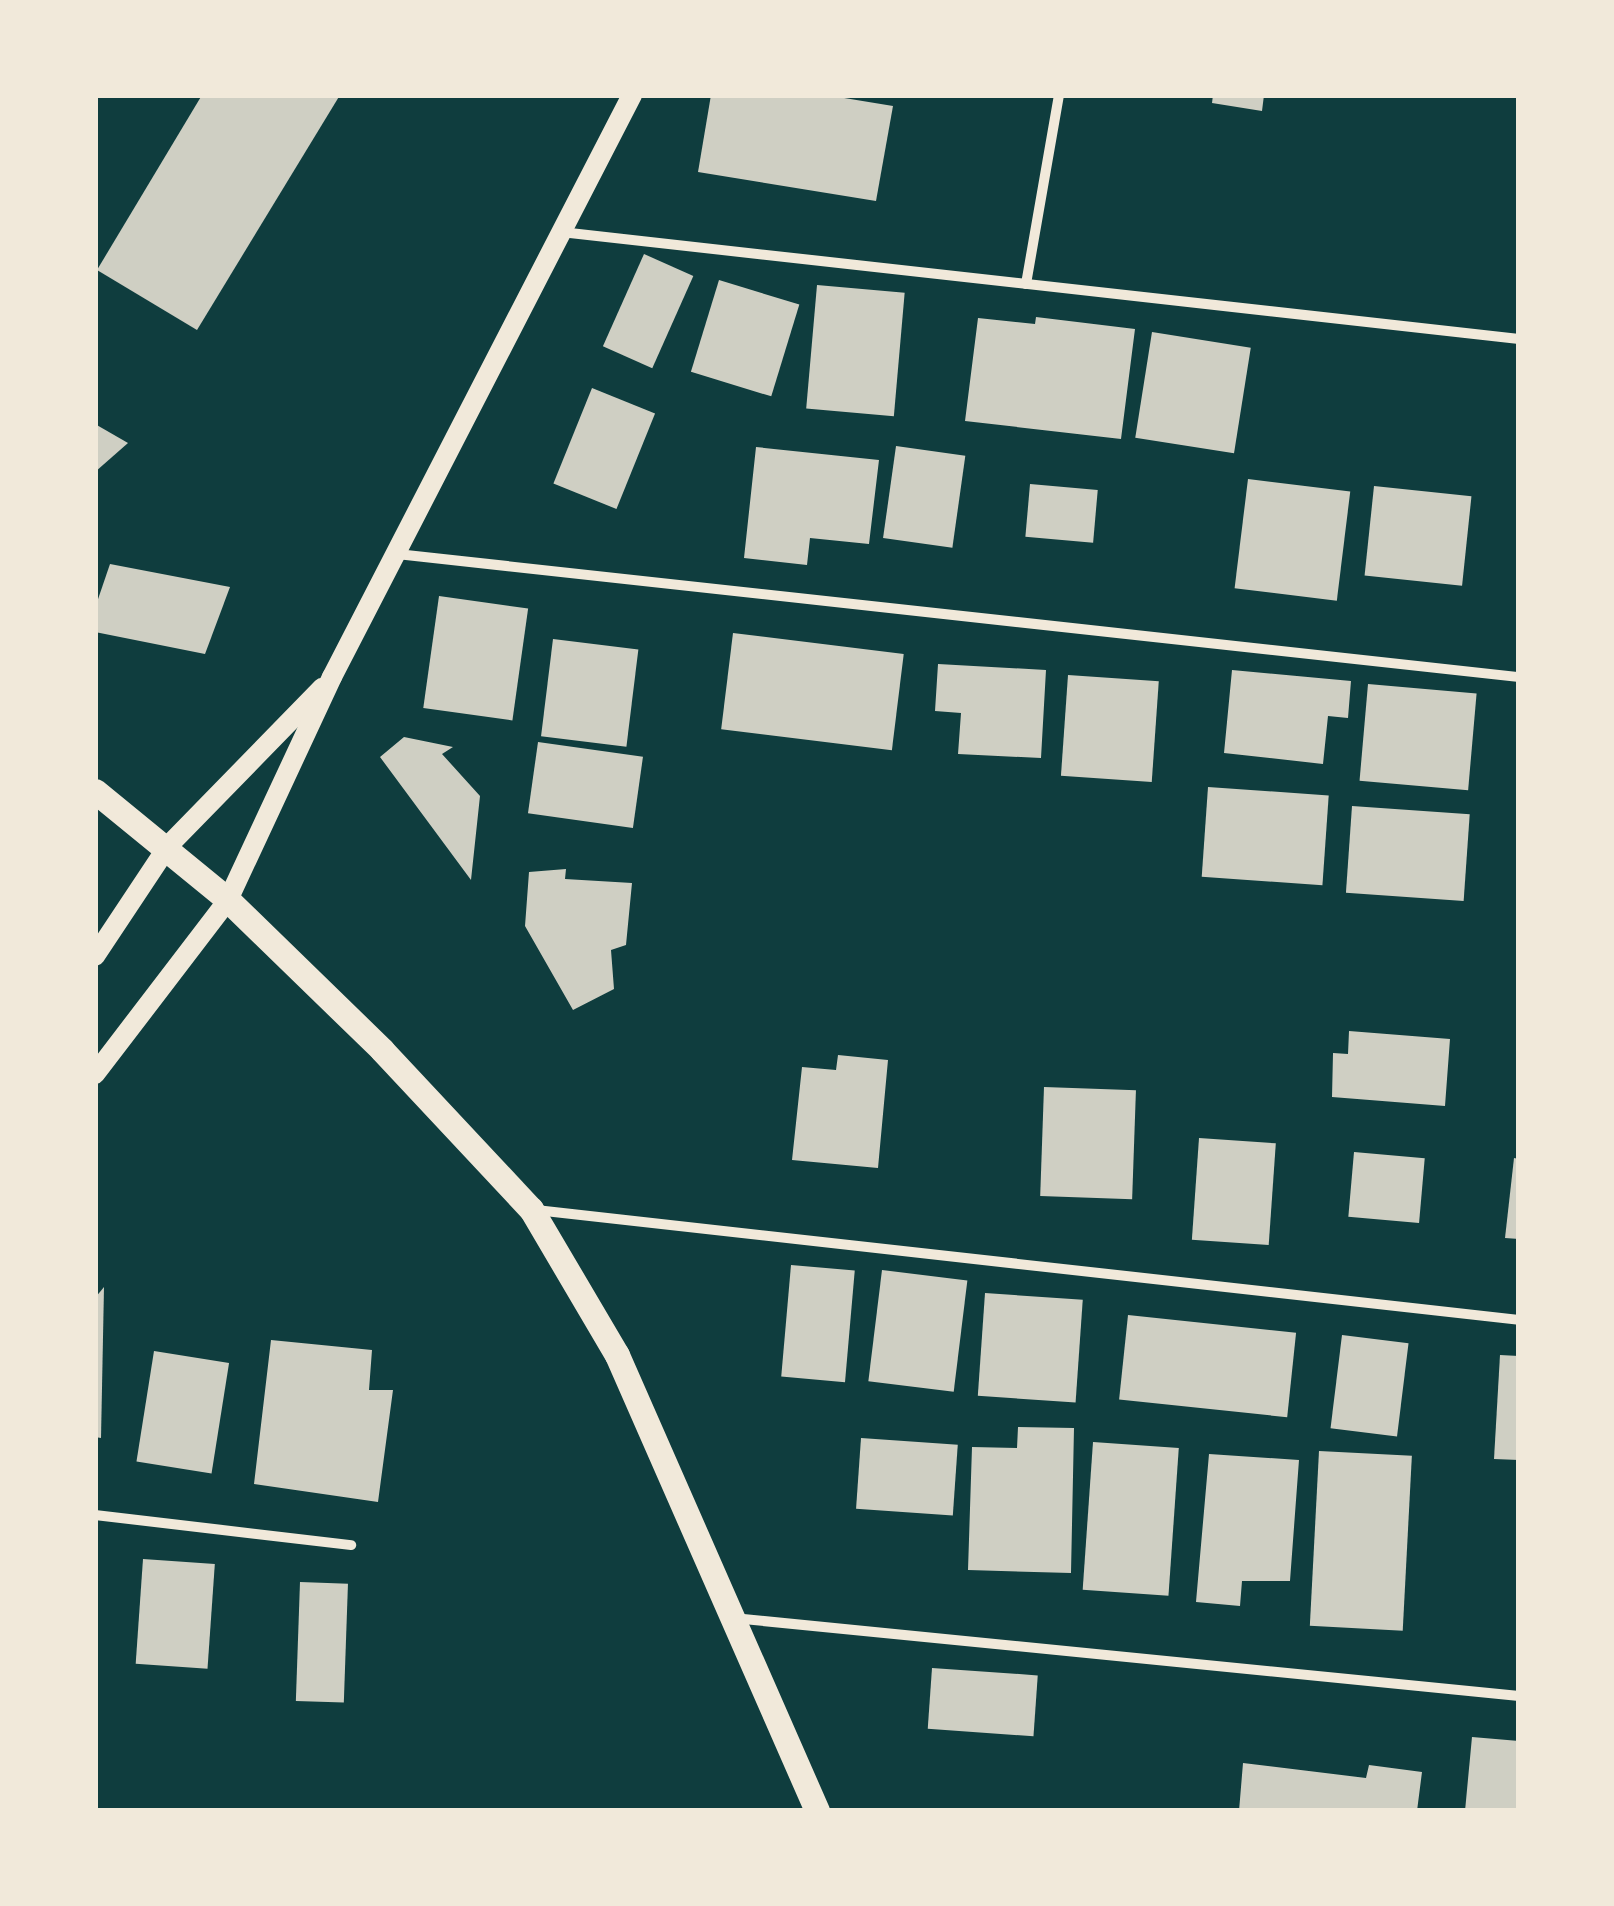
<!DOCTYPE html>
<style>
body{margin:0}
#map{position:relative;width:1614px;height:1906px;overflow:hidden;background:#0f3d3e;font-family:Raleway,sans-serif}
div>[style]{position:absolute}
.building>*{inset:0;background:#cfcfc3;transform-origin:0 0}
.minor>*{height:10px;margin:-5px;padding:0 5px;transform-origin:5px;border-radius:5px;background:#f1e9da}
.secondary>*{height:20px;margin:-10px;padding:0 10px;transform-origin:10px;border-radius:10px;background:#f1e9da}
.primary>*{height:25px;margin:-12.5px;padding:0 12.5px;transform-origin:12.5px;border-radius:12.5px;background:#f1e9da}
span{translate:-50% -50%;white-space:nowrap;text-align:center;line-height:1.15;-webkit-text-stroke:9px #f1e9da;paint-order:stroke}
.frame{position:absolute;inset:0;border:98px solid #f1e9da;pointer-events:none}
</style>
<div id="map">
<div class="building">
<div style="clip-path:polygon(202px 95px,340px 95px,197px 330px,97px 270px)"></div>
<div style="clip-path:polygon(711px 95px,826px 95px,893px 106px,876px 201px,698px 172px)"></div>
<div style="clip-path:polygon(1213px 95px,1264px 95px,1262px 111px,1212px 103px)"></div>
<div style="left:644px;top:254px;width:54px;height:101px;rotate:24deg"></div>
<div style="left:719px;top:280px;width:84px;height:96px;rotate:17deg"></div>
<div style="left:817px;top:285px;width:88px;height:124px;rotate:5deg"></div>
<div style="clip-path:polygon(1036px 317px,1135px 329px,1121px 439px,965px 421px,978px 318px,1035px 324px)"></div>
<div style="left:1152px;top:332px;width:100px;height:107px;rotate:9deg"></div>
<div style="left:592px;top:388px;width:68px;height:103px;rotate:22deg"></div>
<div style="clip-path:polygon(95px 424px,128px 443px,95px 472px)"></div>
<div style="left:896px;top:446px;width:70px;height:93px;rotate:8deg"></div>
<div style="clip-path:polygon(756px 447px,879px 460px,869px 544px,810px 538px,807px 565px,744px 558px)"></div>
<div style="left:1248px;top:479px;width:103px;height:110px;rotate:7deg"></div>
<div style="left:1030px;top:484px;width:68px;height:53px;rotate:5deg"></div>
<div style="left:1374px;top:486px;width:98px;height:90px;rotate:6deg"></div>
<div style="clip-path:polygon(110px 564px,230px 587px,205px 654px,95px 632px,95px 608px)"></div>
<div style="left:439px;top:596px;width:90px;height:113px;rotate:8deg"></div>
<div style="left:733px;top:633px;width:172px;height:97px;rotate:7deg"></div>
<div style="left:553px;top:639px;width:86px;height:98px;rotate:7deg"></div>
<div style="clip-path:polygon(938px 664px,1046px 670px,1041px 758px,958px 754px,961px 713px,935px 711px)"></div>
<div style="clip-path:polygon(1232px 670px,1351px 681px,1348px 718px,1328px 716px,1323px 764px,1224px 753px)"></div>
<div style="left:1068px;top:675px;width:91px;height:101px;rotate:4deg"></div>
<div style="left:1368px;top:684px;width:109px;height:97px;rotate:5deg"></div>
<div style="clip-path:polygon(404px 737px,453px 747px,442px 754px,480px 796px,471px 880px,380px 757px)"></div>
<div style="left:538px;top:742px;width:106px;height:72px;rotate:8deg"></div>
<div style="left:1208px;top:787px;width:121px;height:90px;rotate:4deg"></div>
<div style="left:1352px;top:806px;width:118px;height:87px;rotate:4deg"></div>
<div style="clip-path:polygon(566px 869px,565px 879px,632px 883px,626px 945px,611px 950px,614px 989px,573px 1010px,525px 926px,529px 872px)"></div>
<div style="clip-path:polygon(1349px 1031px,1450px 1039px,1445px 1106px,1332px 1097px,1333px 1053px,1348px 1054px)"></div>
<div style="clip-path:polygon(838px 1055px,888px 1060px,878px 1168px,792px 1160px,802px 1067px,836px 1070px)"></div>
<div style="left:1044px;top:1087px;width:92px;height:109px;rotate:2deg"></div>
<div style="left:1199px;top:1138px;width:77px;height:102px;rotate:4deg"></div>
<div style="left:1354px;top:1152px;width:71px;height:65px;rotate:5deg"></div>
<div style="clip-path:polygon(1514px 1158px,1519px 1159px,1519px 1239px,1505px 1238px)"></div>
<div style="left:791px;top:1265px;width:64px;height:112px;rotate:5deg"></div>
<div style="left:882px;top:1270px;width:86px;height:112px;rotate:7deg"></div>
<div style="clip-path:polygon(104px 1287px,101px 1438px,95px 1437px,95px 1298px)"></div>
<div style="left:985px;top:1293px;width:98px;height:103px;rotate:4deg"></div>
<div style="left:1128px;top:1315px;width:169px;height:85px;rotate:6deg"></div>
<div style="left:1342px;top:1335px;width:67px;height:94px;rotate:7deg"></div>
<div style="clip-path:polygon(271px 1340px,372px 1350px,369px 1390px,393px 1390px,378px 1502px,254px 1484px)"></div>
<div style="left:154px;top:1351px;width:76px;height:112px;rotate:9deg"></div>
<div style="clip-path:polygon(1500px 1355px,1519px 1356px,1519px 1460px,1494px 1459px)"></div>
<div style="clip-path:polygon(1018px 1427px,1074px 1428px,1071px 1573px,968px 1570px,972px 1447px,1017px 1448px)"></div>
<div style="left:861px;top:1438px;width:97px;height:71px;rotate:4deg"></div>
<div style="left:1093px;top:1442px;width:86px;height:148px;rotate:4deg"></div>
<div style="left:1319px;top:1451px;width:93px;height:175px;rotate:3deg"></div>
<div style="clip-path:polygon(1209px 1454px,1299px 1460px,1290px 1581px,1242px 1581px,1240px 1606px,1196px 1602px)"></div>
<div style="left:143px;top:1559px;width:72px;height:105px;rotate:4deg"></div>
<div style="left:300px;top:1582px;width:48px;height:119px;rotate:2deg"></div>
<div style="left:932px;top:1668px;width:106px;height:61px;rotate:4deg"></div>
<div style="clip-path:polygon(1472px 1737px,1519px 1741px,1519px 1811px,1465px 1811px)"></div>
<div style="clip-path:polygon(1243px 1763px,1366px 1778px,1369px 1765px,1422px 1772px,1417px 1811px,1239px 1811px)"></div>
</div>
<div class="minor">
<div style="left:561px;top:232px;width:964px;rotate:6.37deg"></div>
<div style="left:1026px;top:284px;width:192px;rotate:-80.1deg"></div>
<div style="left:397px;top:554px;width:1129px;rotate:6.26deg"></div>
<div style="left:536px;top:1210px;width:989px;rotate:6.38deg"></div>
<div style="left:95px;top:1515px;width:258px;rotate:6.7deg"></div>
<div style="left:733px;top:1618px;width:790px;rotate:5.67deg"></div>
</div>
<div class="secondary">
<div style="left:95px;top:956px;width:132px;rotate:-56.4deg"></div>
<div style="left:168px;top:846px;width:221px;rotate:-45.7deg"></div>
<div style="left:95px;top:1074px;width:219px;rotate:-52.6deg"></div>
<div style="left:228px;top:900px;width:246px;rotate:-65deg"></div>
<div style="left:332px;top:677px;width:655px;rotate:-62.73deg"></div>
</div>
<div class="primary">
<div style="left:95px;top:791px;width:172px;rotate:39.3deg"></div>
<div style="left:228px;top:900px;width:215px;rotate:44.2deg"></div>
<div style="left:382px;top:1050px;width:218px;rotate:46.9deg"></div>
<div style="left:531px;top:1209px;width:169px;rotate:59.5deg"></div>
<div style="left:617px;top:1355px;width:498px;rotate:66.3deg"></div>
</div>
<div class="frame"></div>
</div>
